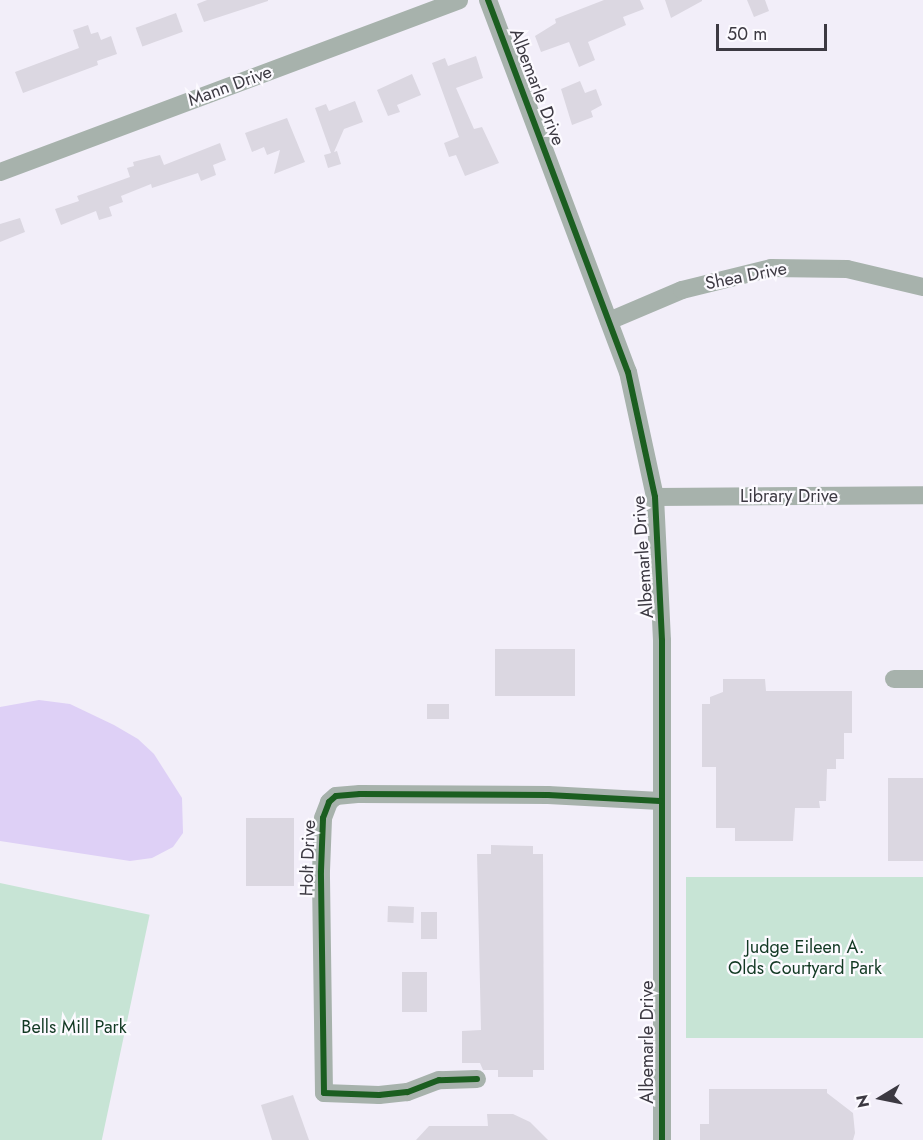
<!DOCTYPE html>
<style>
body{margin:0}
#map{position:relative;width:923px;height:1140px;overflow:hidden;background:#f2eef9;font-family:Jost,sans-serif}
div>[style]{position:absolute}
.green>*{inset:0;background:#c7e4d5;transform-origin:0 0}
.water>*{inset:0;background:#ded0f6}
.building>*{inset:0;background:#dbd7e1;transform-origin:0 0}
.minor>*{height:18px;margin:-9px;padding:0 9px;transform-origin:9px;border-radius:9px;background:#a7b2ac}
.cycleway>*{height:6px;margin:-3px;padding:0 3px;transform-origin:3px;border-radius:3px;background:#1b5e20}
span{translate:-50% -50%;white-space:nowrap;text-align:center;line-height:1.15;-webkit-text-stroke:4.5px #fcfaff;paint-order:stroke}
.street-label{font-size:18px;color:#3c3942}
.park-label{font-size:18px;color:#123923}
.north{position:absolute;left:851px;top:1068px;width:60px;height:60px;-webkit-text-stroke:4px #fcfaff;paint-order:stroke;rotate:260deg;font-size:16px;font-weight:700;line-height:24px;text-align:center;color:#3c3942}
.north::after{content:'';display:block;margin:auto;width:21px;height:27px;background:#3c3942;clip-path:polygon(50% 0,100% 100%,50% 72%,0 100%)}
.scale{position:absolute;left:716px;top:24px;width:111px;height:27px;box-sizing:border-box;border:3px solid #3c3942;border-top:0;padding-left:8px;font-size:18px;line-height:21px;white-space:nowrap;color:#3c3942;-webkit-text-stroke:4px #fcfaff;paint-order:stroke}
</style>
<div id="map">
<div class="green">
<div style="left:686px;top:877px;width:237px;height:161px"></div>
<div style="left:0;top:883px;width:153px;height:257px;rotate:12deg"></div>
</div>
<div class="water">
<div style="clip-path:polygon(39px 700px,70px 704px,114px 725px,138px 739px,154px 754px,182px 798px,183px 833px,173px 847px,152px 858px,130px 861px,0 841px,0 707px)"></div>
</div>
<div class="building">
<div style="clip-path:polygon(207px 0,268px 0,268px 1px,204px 22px,197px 4px)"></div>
<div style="clip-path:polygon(604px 0,640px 0,644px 9px,623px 17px,626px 25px,588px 42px,595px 60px,579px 67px,569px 42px,541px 52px,535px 36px,556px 23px,555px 19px)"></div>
<div style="clip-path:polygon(665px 0,702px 0,702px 1px,671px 18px)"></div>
<div style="clip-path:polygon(747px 0,765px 0,769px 11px,754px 17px)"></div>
<div style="left:176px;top:13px;width:20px;height:43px;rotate:70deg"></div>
<div style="clip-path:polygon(88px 25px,91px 34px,98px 32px,101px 40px,111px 36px,117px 54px,97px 61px,98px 65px,23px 93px,15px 72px,79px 48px,73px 30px)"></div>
<div style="clip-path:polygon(476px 56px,483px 78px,456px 88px,474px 129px,482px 127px,499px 163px,465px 176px,456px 155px,449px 157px,444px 143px,459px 137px,432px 63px,445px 58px,448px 66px)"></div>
<div style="clip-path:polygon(412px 74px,421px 95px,397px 105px,400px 112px,388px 116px,377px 90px)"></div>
<div style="clip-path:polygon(580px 81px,585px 93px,596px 89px,602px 105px,591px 111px,593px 117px,572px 125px,561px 89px)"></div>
<div style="clip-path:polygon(355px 101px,363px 122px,344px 129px,334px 152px,337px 151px,341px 164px,328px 168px,324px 155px,331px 153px,315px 108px,326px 104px,329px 111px)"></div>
<div style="clip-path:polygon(287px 118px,305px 162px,274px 174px,280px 150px,267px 155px,264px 147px,252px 152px,245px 133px)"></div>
<div style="clip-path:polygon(220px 143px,226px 160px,213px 165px,216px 175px,201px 181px,198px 173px,152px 188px,151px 184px,121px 196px,123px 202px,109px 207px,112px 216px,99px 220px,96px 211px,61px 225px,55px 209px,79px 201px,77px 196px,130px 177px,127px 168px,134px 166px,133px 162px,160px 155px,164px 165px)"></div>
<div style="clip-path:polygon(20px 218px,25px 232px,0 242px,0 224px)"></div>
<div style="left:575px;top:649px;width:47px;height:80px;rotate:90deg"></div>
<div style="clip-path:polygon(723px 679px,765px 679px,766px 691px,852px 691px,852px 733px,844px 733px,844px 759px,836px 759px,836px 769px,827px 769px,826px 801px,819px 801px,820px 808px,795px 808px,793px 841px,735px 841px,735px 828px,716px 828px,716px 767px,702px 767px,702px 704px,710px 704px,710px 697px,723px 692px)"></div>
<div style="left:427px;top:704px;width:22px;height:15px"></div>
<div style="left:888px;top:778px;width:35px;height:83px"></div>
<div style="left:246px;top:818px;width:48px;height:68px"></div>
<div style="clip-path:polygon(491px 845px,533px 846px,533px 854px,543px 854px,544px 1070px,533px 1070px,533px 1077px,498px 1077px,498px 1070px,483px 1070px,480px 1063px,462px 1063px,462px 1031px,481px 1030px,477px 854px,491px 854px)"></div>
<div style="left:388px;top:906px;width:26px;height:16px;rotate:2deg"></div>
<div style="left:421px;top:912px;width:16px;height:27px"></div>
<div style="left:427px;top:972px;width:40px;height:25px;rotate:90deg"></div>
<div style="clip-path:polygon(709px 1089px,827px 1089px,827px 1093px,853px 1113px,855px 1133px,853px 1140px,700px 1140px,700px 1124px,709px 1124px)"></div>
<div style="clip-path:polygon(293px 1095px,309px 1140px,272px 1140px,261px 1105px)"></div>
<div style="clip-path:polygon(487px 1114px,513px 1114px,530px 1122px,548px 1140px,416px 1140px,429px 1126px,488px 1126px)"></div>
</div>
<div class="minor">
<div style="left:488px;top:0;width:397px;rotate:69.4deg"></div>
<div style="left:628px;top:372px;width:128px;rotate:77.8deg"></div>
<div style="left:655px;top:497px;width:144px;rotate:87.2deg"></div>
<div style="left:662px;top:641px;width:499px;rotate:90deg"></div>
<div style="left:0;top:172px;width:490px;rotate:-20.5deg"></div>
<div style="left:609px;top:321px;width:79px;rotate:-23deg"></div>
<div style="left:682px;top:290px;width:92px;rotate:-13.9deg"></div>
<div style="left:771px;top:268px;width:76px;rotate:0.8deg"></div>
<div style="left:847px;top:269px;width:78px;rotate:13.3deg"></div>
<div style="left:655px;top:497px;width:268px;rotate:-0.4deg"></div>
<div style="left:894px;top:679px;width:29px"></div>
<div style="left:477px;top:1079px;width:38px;rotate:178deg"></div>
<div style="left:439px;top:1080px;width:34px;rotate:159deg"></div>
<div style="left:407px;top:1092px;width:28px;rotate:174deg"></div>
<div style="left:379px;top:1095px;width:55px;rotate:-177.9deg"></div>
<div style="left:324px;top:1093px;width:222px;rotate:-90.8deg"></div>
<div style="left:321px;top:871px;width:53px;rotate:-87.8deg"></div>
<div style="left:323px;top:818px;width:17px;rotate:-69deg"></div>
<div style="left:329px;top:802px;width:9px;rotate:-41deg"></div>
<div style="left:336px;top:796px;width:24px;rotate:-5deg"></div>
<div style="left:360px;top:794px;width:188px;rotate:0.3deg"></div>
<div style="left:548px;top:795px;width:112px;rotate:3.1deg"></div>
</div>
<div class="cycleway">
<div style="left:488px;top:0;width:397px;rotate:69.4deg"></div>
<div style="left:628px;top:372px;width:128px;rotate:77.8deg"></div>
<div style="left:655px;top:497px;width:144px;rotate:87.2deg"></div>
<div style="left:662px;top:641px;width:499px;rotate:90deg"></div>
<div style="left:477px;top:1079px;width:38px;rotate:178deg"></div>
<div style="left:439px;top:1080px;width:34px;rotate:159deg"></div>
<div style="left:407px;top:1092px;width:28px;rotate:174deg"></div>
<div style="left:379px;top:1095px;width:55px;rotate:-177.9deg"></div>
<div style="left:324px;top:1093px;width:222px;rotate:-90.8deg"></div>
<div style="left:321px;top:871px;width:53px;rotate:-87.8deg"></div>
<div style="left:323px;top:818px;width:17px;rotate:-69deg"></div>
<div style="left:329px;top:802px;width:9px;rotate:-41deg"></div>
<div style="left:336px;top:796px;width:24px;rotate:-5deg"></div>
<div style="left:360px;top:794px;width:188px;rotate:0.3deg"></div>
<div style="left:548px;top:795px;width:112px;rotate:3.1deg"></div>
</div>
<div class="street-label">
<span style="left:230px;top:86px;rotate:-20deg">Mann Drive</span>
<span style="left:537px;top:87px;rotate:69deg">Albemarle Drive</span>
<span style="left:746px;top:276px;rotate:-11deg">Shea Drive</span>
<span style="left:789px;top:496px">Library Drive</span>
<span style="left:643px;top:557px;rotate:-94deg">Albemarle Drive</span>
<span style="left:308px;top:858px;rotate:-88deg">Holt Drive</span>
<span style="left:647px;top:1042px;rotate:-90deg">Albemarle Drive</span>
</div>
<div class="park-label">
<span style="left:805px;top:958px">Judge Eileen A.<br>Olds Courtyard Park</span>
<span style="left:74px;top:1027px">Bells Mill Park</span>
</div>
<div class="north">N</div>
<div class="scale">50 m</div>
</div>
